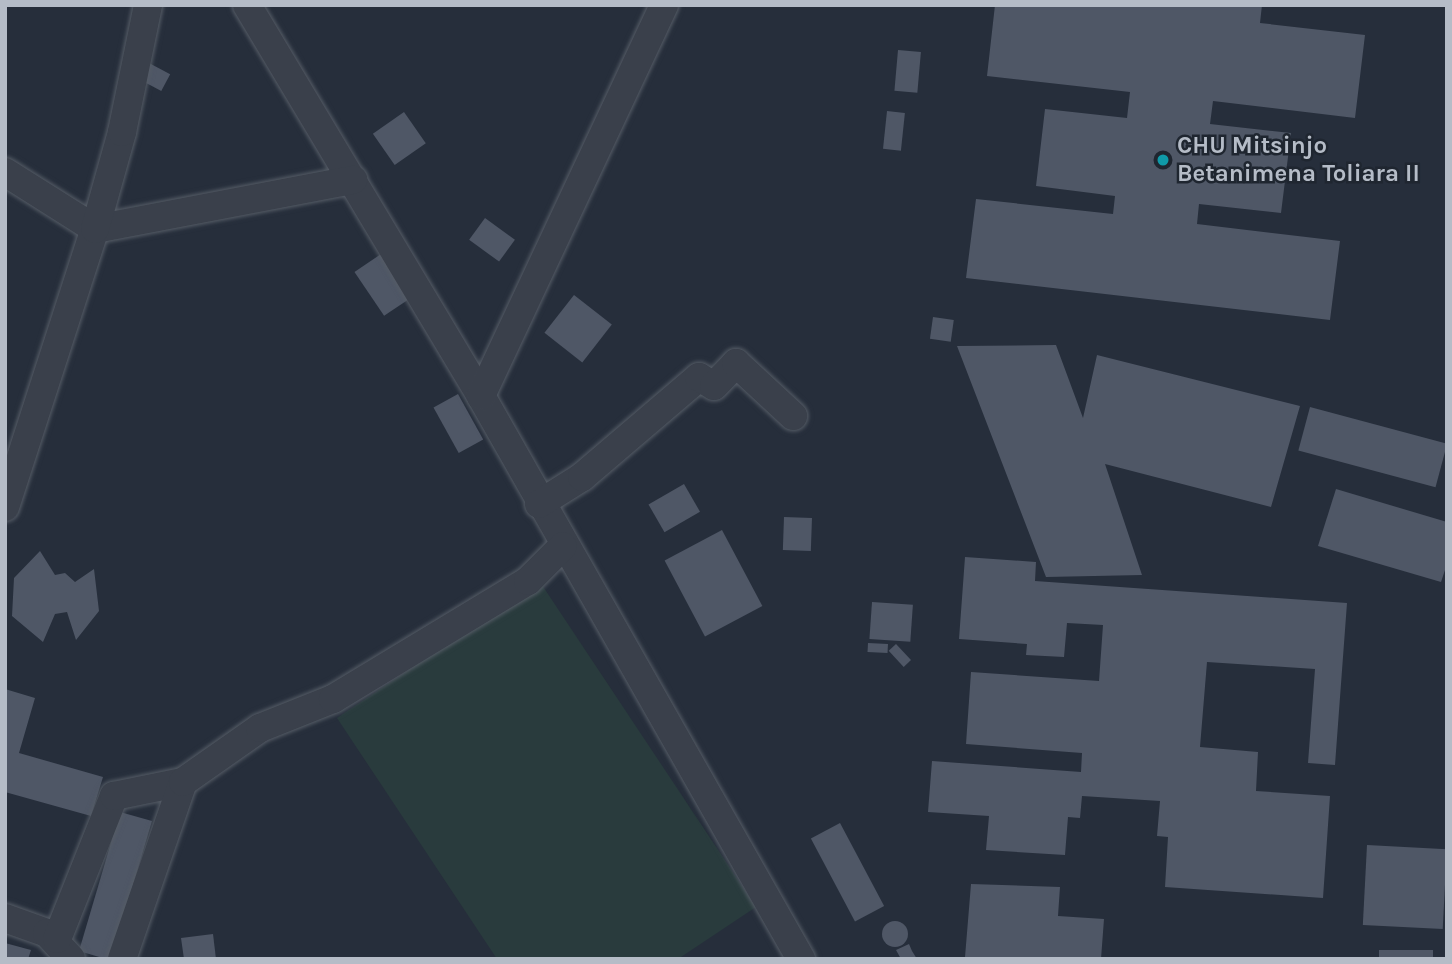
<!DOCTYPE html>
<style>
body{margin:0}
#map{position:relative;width:1452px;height:964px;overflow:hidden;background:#262e3b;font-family:Karla,sans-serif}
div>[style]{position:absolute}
.green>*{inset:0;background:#293b3d}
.building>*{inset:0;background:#4f5766;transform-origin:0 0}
.round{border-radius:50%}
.roads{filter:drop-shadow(0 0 2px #555c66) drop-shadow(0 0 2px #555c66)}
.minor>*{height:28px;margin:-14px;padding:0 14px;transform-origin:14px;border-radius:14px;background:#3a404b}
.dots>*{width:19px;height:19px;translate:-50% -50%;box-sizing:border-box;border:4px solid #1f2630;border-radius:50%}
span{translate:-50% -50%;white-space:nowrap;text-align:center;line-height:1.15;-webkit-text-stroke:5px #1f2630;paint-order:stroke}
.poi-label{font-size:24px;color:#b5bcc7;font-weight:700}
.left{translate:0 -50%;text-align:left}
.frame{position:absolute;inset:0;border:7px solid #b5bcc7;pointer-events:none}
</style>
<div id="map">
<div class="green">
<div style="clip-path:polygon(540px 582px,756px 907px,678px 959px,497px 959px,337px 718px)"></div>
</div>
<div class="building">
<div style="clip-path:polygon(995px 5px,1262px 5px,1260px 23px,1365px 35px,1355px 118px,1213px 101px,1210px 124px,1291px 133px,1281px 213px,1199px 204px,1197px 224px,1340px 241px,1330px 320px,966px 278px,976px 199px,1113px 214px,1115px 196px,1036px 186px,1045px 109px,1127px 118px,1130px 92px,987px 76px)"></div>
<div style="left:898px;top:50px;width:23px;height:41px;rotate:5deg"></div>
<div style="left:149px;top:63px;width:24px;height:19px;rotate:28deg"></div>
<div style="left:887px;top:111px;width:18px;height:38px;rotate:6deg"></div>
<div style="left:404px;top:112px;width:38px;height:38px;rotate:55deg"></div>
<div style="left:485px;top:218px;width:37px;height:27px;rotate:36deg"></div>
<div style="left:381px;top:254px;width:53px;height:32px;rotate:56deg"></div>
<div style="left:574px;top:295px;width:48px;height:48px;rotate:38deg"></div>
<div style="left:933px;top:317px;width:21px;height:22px;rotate:8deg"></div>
<div style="clip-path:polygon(1056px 345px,1083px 418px,1097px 355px,1300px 406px,1271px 507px,1105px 464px,1142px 575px,1046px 577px,957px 346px)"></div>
<div style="left:458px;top:394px;width:52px;height:28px;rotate:61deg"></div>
<div style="left:1310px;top:407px;width:142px;height:45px;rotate:15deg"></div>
<div style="left:684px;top:484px;width:32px;height:41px;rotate:60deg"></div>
<div style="clip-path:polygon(1336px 489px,1447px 522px,1447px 564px,1441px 582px,1318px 546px)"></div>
<div style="left:784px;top:517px;width:28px;height:33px;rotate:2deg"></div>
<div style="left:722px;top:530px;width:86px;height:65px;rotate:62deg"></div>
<div style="clip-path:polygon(40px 551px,55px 575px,65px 573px,75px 582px,94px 569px,99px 611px,76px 640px,67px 612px,55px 614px,43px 642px,12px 616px,14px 578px)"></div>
<div style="clip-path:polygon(965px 557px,1036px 562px,1035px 581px,1347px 603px,1335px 765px,1308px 763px,1315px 669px,1207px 662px,1200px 747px,1258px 752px,1256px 791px,1330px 796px,1323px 898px,1165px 887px,1168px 837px,1157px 836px,1160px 801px,1082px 796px,1080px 818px,1068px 817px,1065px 855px,986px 850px,989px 816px,928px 812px,932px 761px,1081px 772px,1082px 753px,966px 744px,971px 672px,1099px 681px,1103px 625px,1067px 623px,1064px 657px,1026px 655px,1027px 644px,959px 639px)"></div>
<div style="left:872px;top:602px;width:41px;height:37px;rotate:4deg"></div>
<div style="left:868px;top:643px;width:20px;height:9px;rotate:3deg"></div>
<div style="left:896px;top:644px;width:22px;height:10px;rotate:47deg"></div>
<div style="clip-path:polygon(5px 689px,35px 698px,19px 753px,103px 777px,91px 816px,5px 792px)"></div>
<div style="clip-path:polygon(120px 812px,152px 821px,111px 959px,106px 959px,79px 951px)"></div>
<div style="left:840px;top:823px;width:94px;height:33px;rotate:62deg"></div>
<div style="left:1367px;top:845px;width:80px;height:80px;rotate:3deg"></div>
<div style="clip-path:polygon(971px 884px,1060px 887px,1058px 916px,1104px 919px,1101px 959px,965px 957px)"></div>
<div class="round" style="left:882px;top:921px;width:26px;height:26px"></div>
<div style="clip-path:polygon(213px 934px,216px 959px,184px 959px,181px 938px)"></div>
<div style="clip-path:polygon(5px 943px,31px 950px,28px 959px,5px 959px)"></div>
<div style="clip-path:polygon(909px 944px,912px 951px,917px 959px,901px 959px,896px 950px)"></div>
<div style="left:1433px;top:950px;width:9px;height:54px;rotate:90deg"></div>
</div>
<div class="roads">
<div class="minor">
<div style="left:247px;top:5px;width:456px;rotate:59.1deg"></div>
<div style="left:481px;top:396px;width:648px;rotate:60.39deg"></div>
<div style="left:5px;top:172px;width:107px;rotate:32.3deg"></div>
<div style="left:95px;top:229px;width:263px;rotate:-10.8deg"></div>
<div style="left:481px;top:396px;width:432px;rotate:-64.9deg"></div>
<div style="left:539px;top:504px;width:51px;rotate:-32.1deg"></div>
<div style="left:582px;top:477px;width:154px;rotate:-40.5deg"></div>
<div style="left:699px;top:377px;width:17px;rotate:31deg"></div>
<div style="left:714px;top:386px;width:32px;rotate:-46deg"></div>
<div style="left:736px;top:363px;width:78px;rotate:42.9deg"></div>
<div style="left:5px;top:507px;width:292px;rotate:-72.1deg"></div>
<div style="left:95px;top:229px;width:101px;rotate:-74.4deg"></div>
<div style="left:122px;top:132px;width:130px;rotate:-78.4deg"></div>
<div style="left:5px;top:918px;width:45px;rotate:19.7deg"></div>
<div style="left:47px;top:933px;width:35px;rotate:47deg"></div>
<div style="left:57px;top:939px;width:154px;rotate:-68.3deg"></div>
<div style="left:114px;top:796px;width:70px;rotate:-11.5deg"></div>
<div style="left:122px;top:959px;width:187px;rotate:-71deg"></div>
<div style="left:183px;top:782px;width:94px;rotate:-35deg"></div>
<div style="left:260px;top:728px;width:79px;rotate:-21.7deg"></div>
<div style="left:333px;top:699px;width:228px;rotate:-31.2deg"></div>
<div style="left:528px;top:581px;width:49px;rotate:-45deg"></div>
</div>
</div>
<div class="dots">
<div style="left:1163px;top:160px;background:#0f9aa8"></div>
</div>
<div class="poi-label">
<span class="left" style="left:1177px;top:160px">CHU Mitsinjo<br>Betanimena Toliara II</span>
</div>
<div class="frame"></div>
</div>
